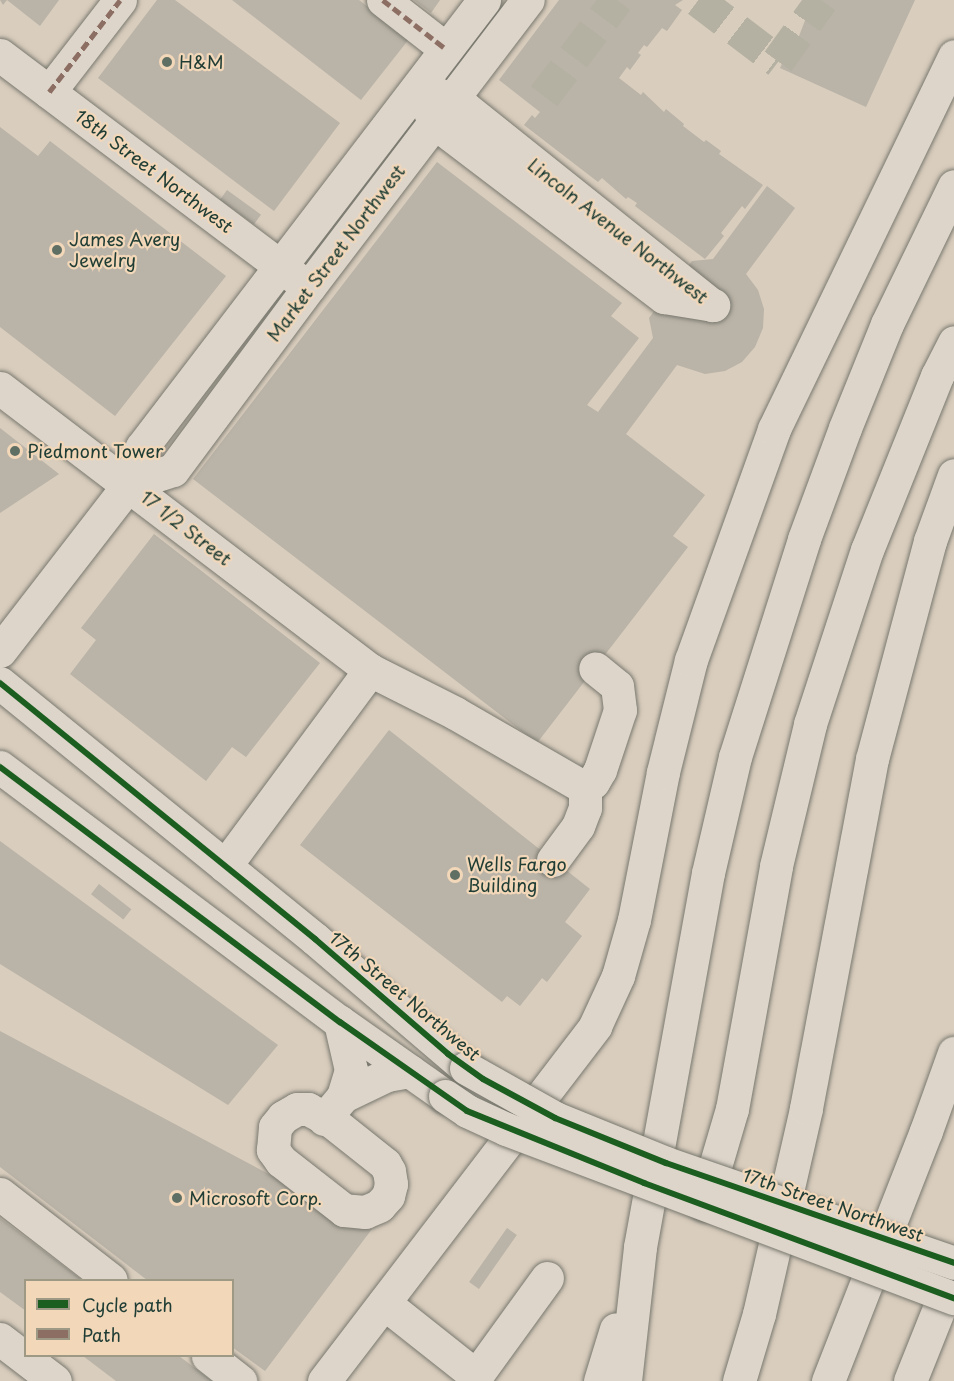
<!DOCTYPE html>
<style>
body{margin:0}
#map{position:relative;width:954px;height:1381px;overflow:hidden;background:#d9cdbd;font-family:"Playpen Sans",sans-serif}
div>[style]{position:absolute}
.building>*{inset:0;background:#bab3a7;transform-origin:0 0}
.minor-tunnel>*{height:33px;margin-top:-16.5px;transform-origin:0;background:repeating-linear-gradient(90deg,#b4b0a2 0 33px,transparent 0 49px)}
.roads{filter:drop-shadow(0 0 2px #78786f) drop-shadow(0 0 2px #78786f)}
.minor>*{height:33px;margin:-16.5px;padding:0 16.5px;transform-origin:16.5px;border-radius:16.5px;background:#ded5ca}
.major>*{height:33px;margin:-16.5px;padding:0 16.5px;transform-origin:16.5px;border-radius:16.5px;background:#ded5ca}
.highway>*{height:33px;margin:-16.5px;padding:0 16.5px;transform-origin:16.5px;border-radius:16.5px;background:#ded5ca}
.bridges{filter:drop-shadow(0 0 2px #78786f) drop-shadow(0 0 2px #78786f)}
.major-bridge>*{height:33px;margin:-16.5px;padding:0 16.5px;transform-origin:16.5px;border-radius:16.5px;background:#ded5ca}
.quiet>*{height:4.5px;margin-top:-2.25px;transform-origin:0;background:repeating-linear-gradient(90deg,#8d6e63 0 9px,transparent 0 13.5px)}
.cycleway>*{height:6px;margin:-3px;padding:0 3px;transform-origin:3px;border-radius:3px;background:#1b5e20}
.dots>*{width:16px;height:16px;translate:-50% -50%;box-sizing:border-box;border:3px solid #f2d7b9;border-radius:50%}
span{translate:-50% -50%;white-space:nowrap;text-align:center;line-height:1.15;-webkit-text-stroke:4.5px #f2d7b9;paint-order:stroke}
.poi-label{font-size:18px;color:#1f3d34}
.left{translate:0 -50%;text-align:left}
.street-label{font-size:18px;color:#1f3d34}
.legend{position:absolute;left:24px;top:1279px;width:210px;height:78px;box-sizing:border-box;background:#f2d7b9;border:2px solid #9e9984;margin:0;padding:8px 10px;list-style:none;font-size:18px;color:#1f3d34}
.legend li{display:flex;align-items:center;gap:12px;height:30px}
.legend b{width:30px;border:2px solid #9e9984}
</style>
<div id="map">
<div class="building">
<div style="clip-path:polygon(0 0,59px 0,40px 26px,7px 0,3px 5px)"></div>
<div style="clip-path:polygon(157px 0,175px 0,340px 123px,274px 211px,98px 78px)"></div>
<div style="clip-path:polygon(232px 0,359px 0,409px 39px,361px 100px)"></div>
<div style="clip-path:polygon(414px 0,440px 0,431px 13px)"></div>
<div style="clip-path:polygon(559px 0,683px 0,675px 5px,682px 10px,667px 31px,662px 28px,647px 47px,644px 45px,638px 53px,641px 55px,630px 70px,627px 67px,619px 78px,641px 95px,643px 92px,664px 112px,666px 109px,684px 124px,683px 126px,704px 142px,706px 140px,721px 151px,719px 154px,763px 185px,745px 209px,742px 206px,721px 233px,724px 236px,705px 259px,635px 206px,637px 203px,628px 197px,626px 199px,602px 178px,598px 182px,524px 125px,532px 115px,535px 118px,540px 112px,499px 80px)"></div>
<div style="clip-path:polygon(817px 0,915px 0,866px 107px,780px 68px,790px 47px,794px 49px,811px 5px,814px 6px)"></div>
<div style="clip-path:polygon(0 127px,38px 156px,50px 141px,226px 276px,115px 416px,0 327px)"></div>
<div style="clip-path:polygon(437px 162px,622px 303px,611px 316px,639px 338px,587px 405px,598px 412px,653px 338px,649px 318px,692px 261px,713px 259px,767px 186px,795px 208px,746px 274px,758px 290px,764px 309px,763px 328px,755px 347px,742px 362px,725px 371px,705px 374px,677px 365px,626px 434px,705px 495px,673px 536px,688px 547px,537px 743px,193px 479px)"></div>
<div style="left:227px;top:190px;width:42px;height:12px;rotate:36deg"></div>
<div style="clip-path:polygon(0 428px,59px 474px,0 513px)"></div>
<div style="clip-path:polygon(154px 534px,320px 663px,246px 757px,232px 747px,206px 781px,70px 674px,96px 640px,81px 628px)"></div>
<div style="clip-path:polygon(389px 730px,590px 889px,565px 922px,582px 936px,547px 982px,542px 978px,520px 1006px,507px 996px,502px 1002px,300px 845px)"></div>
<div style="clip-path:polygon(0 841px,278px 1045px,228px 1105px,0 964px)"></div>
<div style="left:99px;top:884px;width:41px;height:13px;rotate:38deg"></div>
<div style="clip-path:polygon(0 1031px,372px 1229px,265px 1371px,232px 1347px,232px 1280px,147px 1280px,0 1167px)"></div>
<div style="clip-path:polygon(0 1218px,82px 1280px,26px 1280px,26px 1311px,0 1292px)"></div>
<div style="left:507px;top:1228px;width:12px;height:66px;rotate:35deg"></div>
<div style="clip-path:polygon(83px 1356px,179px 1356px,212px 1381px,116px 1381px)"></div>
</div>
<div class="minor-tunnel">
<div style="left:698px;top:0;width:101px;rotate:37.3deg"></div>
<div style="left:778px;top:61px;width:75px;rotate:-54.2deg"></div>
<div style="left:544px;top:96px;width:121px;rotate:-52.8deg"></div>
</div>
<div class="roads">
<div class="minor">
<div style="left:383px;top:0;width:80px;rotate:37.9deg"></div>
<div style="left:0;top:55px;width:372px;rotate:37deg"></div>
<div style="left:432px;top:91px;width:37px;rotate:27deg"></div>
<div style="left:465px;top:108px;width:316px;rotate:38.6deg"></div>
<div style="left:49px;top:92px;width:116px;rotate:-52.3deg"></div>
<div style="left:427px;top:104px;width:19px;rotate:69deg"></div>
<div style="left:434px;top:122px;width:289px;rotate:37.3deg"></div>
<div style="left:664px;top:297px;width:50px;rotate:9.3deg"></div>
<div style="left:0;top:388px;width:465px;rotate:37.3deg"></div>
<div style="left:370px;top:670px;width:95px;rotate:26.8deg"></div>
<div style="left:455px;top:713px;width:150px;rotate:30deg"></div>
<div style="left:585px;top:788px;width:10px;rotate:-37deg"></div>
<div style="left:593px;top:782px;width:14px;rotate:-60deg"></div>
<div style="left:600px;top:770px;width:63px;rotate:-71.6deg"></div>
<div style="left:620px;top:710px;width:24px;rotate:-97deg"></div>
<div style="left:617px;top:686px;width:28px;rotate:-141deg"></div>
<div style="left:129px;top:484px;width:46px;rotate:-17.7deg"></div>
<div style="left:173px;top:470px;width:228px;rotate:-53.4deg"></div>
<div style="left:309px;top:287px;width:361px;rotate:-52.7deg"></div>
<div style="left:0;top:651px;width:211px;rotate:-52.3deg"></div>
<div style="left:129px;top:484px;width:39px;rotate:-71deg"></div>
<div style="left:142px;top:447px;width:563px;rotate:-52.58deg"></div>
<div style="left:553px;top:860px;width:42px;rotate:-53.7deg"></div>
<div style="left:578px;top:826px;width:19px;rotate:-69deg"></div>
<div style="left:585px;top:808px;width:20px;rotate:-90deg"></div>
<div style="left:225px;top:866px;width:244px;rotate:-53.5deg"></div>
<div style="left:340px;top:1022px;width:49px;rotate:77.1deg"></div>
<div style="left:351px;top:1070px;width:27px;rotate:107deg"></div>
<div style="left:297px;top:1109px;width:11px"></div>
<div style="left:308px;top:1109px;width:26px;rotate:28deg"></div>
<div style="left:331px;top:1121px;width:69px;rotate:38.5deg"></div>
<div style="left:385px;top:1164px;width:8px;rotate:60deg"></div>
<div style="left:389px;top:1171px;width:13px;rotate:81deg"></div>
<div style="left:391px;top:1184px;width:12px;rotate:104deg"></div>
<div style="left:388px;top:1196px;width:13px;rotate:132deg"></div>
<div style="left:379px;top:1206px;width:15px;rotate:157deg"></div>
<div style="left:365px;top:1212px;width:21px;rotate:-175deg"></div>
<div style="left:344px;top:1210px;width:80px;rotate:-142.1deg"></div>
<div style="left:281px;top:1161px;width:14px;rotate:-126deg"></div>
<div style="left:273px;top:1150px;width:23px;rotate:-85deg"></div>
<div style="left:275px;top:1127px;width:13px;rotate:-51deg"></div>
<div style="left:283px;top:1117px;width:16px;rotate:-30deg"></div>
<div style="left:324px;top:1119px;width:30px;rotate:-50deg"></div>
<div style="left:343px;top:1096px;width:49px;rotate:-25.5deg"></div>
<div style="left:387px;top:1075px;width:23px;rotate:-10deg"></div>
<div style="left:0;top:1194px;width:140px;rotate:37.8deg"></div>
<div style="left:384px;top:1303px;width:117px;rotate:38.4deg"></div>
<div style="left:476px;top:1376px;width:121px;rotate:-54.1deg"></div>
<div style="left:0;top:1339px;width:69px;rotate:37.4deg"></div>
<div style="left:208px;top:1356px;width:41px;rotate:38deg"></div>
<div style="left:324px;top:1381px;width:447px;rotate:-52.6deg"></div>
<div style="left:595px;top:1026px;width:55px;rotate:-65.3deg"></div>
<div style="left:618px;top:976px;width:58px;rotate:-74.1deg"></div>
<div style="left:634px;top:920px;width:151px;rotate:-78.9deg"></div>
<div style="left:663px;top:772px;width:115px;rotate:-76deg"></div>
<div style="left:691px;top:660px;width:245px;rotate:-70.2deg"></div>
<div style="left:774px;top:429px;width:414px;rotate:-64.2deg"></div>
</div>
<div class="major">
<div style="left:0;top:683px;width:406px;rotate:39.1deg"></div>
<div style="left:315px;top:939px;width:199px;rotate:40.5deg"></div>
<div style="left:0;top:767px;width:425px;rotate:36.9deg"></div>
<div style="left:340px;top:1022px;width:128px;rotate:35.2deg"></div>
</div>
<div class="highway">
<div style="left:704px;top:1204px;width:99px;rotate:-73.6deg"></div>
<div style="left:732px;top:1109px;width:247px;rotate:-79.7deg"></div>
<div style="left:776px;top:866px;width:146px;rotate:-76.5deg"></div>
<div style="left:810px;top:724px;width:183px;rotate:-71.9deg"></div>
<div style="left:867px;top:550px;width:188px;rotate:-68.1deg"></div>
<div style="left:937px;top:376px;width:38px;rotate:-63deg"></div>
<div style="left:600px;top:1381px;width:54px;rotate:-72.9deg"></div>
<div style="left:625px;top:1381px;width:135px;rotate:-83.6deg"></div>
<div style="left:640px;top:1247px;width:380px;rotate:-79.7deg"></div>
<div style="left:708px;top:873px;width:119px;rotate:-76.9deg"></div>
<div style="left:735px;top:757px;width:229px;rotate:-72.4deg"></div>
<div style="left:804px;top:539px;width:118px;rotate:-69.7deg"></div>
<div style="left:845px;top:428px;width:112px;rotate:-68deg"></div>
<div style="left:887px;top:324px;width:153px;rotate:-64.1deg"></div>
<div style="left:739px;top:1381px;width:70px;rotate:-73.4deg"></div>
<div style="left:759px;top:1314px;width:211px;rotate:-77.1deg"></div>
<div style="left:806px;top:1108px;width:355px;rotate:-79.3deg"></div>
<div style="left:872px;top:759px;width:226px;rotate:-75.1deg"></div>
<div style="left:930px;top:541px;width:70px;rotate:-70deg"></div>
<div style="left:828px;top:1381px;width:269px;rotate:-68.6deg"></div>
<div style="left:926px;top:1131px;width:83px;rotate:-70.3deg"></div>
<div style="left:910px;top:1381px;width:118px;rotate:-68.2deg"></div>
</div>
</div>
<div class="bridges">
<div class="major-bridge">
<div style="left:466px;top:1068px;width:102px;rotate:29.3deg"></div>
<div style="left:555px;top:1118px;width:120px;rotate:22.1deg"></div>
<div style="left:666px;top:1163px;width:305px;rotate:19.1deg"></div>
<div style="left:445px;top:1096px;width:27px;rotate:34deg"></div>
<div style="left:467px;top:1111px;width:43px;rotate:24.8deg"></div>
<div style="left:506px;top:1129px;width:479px;rotate:20.7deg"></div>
</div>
</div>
<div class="quiet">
<div style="left:383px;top:0;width:80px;rotate:37.9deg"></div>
<div style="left:49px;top:92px;width:116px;rotate:-52.3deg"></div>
</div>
<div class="cycleway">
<div style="left:0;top:683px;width:406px;rotate:39.1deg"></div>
<div style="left:315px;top:939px;width:176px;rotate:40.8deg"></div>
<div style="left:448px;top:1054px;width:43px;rotate:35.5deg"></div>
<div style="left:483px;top:1079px;width:82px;rotate:28.4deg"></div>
<div style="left:555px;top:1118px;width:120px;rotate:22.1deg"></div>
<div style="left:666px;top:1163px;width:305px;rotate:19.1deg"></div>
<div style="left:0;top:767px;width:425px;rotate:36.9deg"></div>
<div style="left:340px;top:1022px;width:155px;rotate:35deg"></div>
<div style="left:467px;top:1111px;width:191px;rotate:22.1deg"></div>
<div style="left:644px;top:1183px;width:331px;rotate:20.4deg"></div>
</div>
<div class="dots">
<div style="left:167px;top:62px;background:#606f64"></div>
<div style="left:57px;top:250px;background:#606f64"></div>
<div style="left:15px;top:451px;background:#606f64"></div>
<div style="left:455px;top:875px;background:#606f64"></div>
<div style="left:177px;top:1198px;background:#606f64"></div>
</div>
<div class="poi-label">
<span class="left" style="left:179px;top:62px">H&amp;M</span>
<span class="left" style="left:69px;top:250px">James Avery<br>Jewelry</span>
<span class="left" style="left:27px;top:451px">Piedmont Tower</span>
<span class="left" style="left:467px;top:875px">Wells Fargo<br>Building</span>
<span class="left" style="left:189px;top:1198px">Microsoft Corp.</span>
</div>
<div class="street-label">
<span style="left:154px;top:171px;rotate:37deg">18th Street Northwest</span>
<span style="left:618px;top:231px;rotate:38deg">Lincoln Avenue Northwest</span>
<span style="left:336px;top:253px;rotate:-53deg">Market Street Northwest</span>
<span style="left:186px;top:528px;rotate:38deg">17 1/2 Street</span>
<span style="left:405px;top:996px;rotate:40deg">17th Street Northwest</span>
<span style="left:833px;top:1205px;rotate:19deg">17th Street Northwest</span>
</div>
<ul class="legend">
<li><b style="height:8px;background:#1b5e20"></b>Cycle path</li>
<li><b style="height:8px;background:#8d6e63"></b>Path</li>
</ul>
</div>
